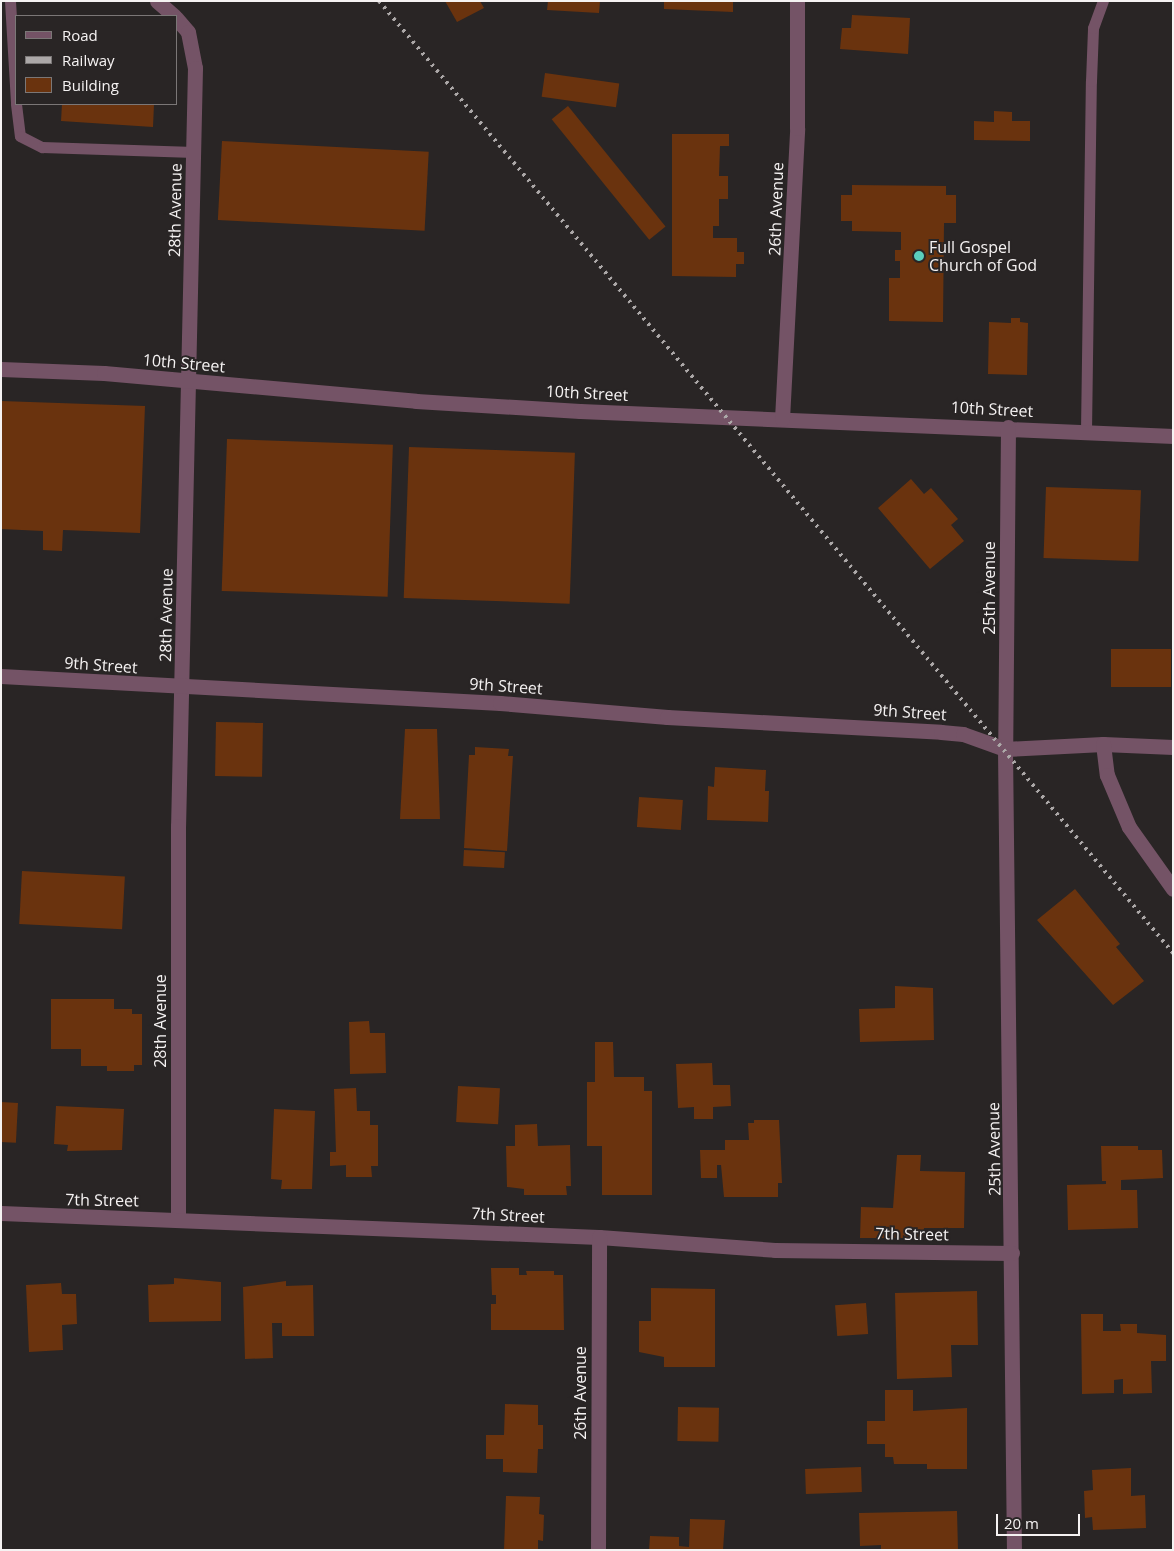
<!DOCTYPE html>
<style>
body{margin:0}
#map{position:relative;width:1174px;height:1551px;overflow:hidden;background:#292525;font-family:"Open Sans",sans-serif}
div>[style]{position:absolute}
.building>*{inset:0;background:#6a330e;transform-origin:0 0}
.lane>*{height:11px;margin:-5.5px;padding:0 5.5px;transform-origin:5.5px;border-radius:5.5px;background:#745366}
.street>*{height:15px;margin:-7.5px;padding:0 7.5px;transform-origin:7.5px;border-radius:7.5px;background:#745366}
.rail>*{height:4px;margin-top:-2px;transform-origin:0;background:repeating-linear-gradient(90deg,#aca8a8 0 2.5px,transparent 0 7.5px)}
.dots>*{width:14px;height:14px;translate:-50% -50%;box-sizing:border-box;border:2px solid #292525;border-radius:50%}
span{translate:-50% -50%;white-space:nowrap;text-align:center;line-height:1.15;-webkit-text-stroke:4px #292525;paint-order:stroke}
.street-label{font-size:16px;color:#f5f2f2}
.poi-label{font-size:16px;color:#f5f2f2}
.left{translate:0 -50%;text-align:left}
.frame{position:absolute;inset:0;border:2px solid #f5f2f2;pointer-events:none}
.legend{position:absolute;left:15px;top:15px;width:162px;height:90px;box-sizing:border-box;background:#292525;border:1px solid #7b7777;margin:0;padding:6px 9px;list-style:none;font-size:15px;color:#f5f2f2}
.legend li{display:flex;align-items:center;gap:10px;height:25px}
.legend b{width:25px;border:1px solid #7b7777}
.scale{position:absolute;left:996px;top:1514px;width:84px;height:22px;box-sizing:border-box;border:2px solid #f5f2f2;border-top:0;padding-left:6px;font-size:15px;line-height:18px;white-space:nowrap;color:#f5f2f2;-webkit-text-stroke:4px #292525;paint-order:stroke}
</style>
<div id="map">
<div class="building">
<div style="clip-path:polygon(445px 1px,480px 1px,484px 8px,457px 22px)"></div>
<div style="clip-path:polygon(548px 1px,600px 1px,599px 13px,547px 10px)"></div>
<div style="clip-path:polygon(664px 1px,733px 1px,733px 12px,664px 9px)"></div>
<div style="clip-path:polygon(852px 15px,910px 18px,908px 54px,840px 49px,842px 28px,851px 28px)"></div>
<div style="left:545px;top:73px;width:75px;height:24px;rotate:8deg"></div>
<div style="clip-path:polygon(62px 104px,154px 104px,153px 127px,61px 121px)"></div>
<div style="left:568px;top:106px;width:155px;height:21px;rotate:51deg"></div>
<div style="clip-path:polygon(994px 111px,1012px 112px,1012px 121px,1030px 121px,1030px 141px,974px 140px,974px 121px,994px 122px)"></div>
<div style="clip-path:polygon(672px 134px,729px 134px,729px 146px,720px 146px,719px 176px,728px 176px,728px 199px,719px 199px,719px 226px,713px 226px,713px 238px,737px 238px,737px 252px,744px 252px,744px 264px,736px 264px,736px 277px,672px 276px)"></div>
<div style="left:222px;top:141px;width:207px;height:79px;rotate:3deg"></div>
<div style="clip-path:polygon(852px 185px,946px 186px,946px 195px,956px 195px,956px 223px,944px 223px,943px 322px,889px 321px,889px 278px,900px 278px,900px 261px,895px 261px,895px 250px,901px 250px,901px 232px,852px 231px,852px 221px,841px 221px,841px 195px,852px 195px)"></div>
<div style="clip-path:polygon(1011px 318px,1020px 318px,1020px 322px,1028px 323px,1027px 375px,988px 374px,989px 322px,1011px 323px)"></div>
<div style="clip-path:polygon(1px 401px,145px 406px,140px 533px,63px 530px,62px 551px,43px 550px,43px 531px,1px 529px)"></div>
<div style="left:227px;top:439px;width:166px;height:152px;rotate:2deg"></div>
<div style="left:409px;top:447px;width:166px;height:151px;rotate:2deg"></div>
<div style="clip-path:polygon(911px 479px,924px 494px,931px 488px,958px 519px,951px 525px,964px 541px,930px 569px,878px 508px)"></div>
<div style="left:1046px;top:487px;width:95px;height:71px;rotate:2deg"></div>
<div style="left:1111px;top:649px;width:60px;height:38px"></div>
<div style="left:216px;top:722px;width:47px;height:54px;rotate:1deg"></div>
<div style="clip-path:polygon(405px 729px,437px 729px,440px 819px,400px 819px)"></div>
<div style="clip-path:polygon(475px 747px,509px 749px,508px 756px,513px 756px,507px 851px,464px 848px,469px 755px,475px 755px)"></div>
<div style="clip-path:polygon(715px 767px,766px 770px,765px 791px,769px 791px,768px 822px,707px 820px,708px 786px,714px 787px)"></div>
<div style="left:639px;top:797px;width:44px;height:30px;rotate:4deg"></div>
<div style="left:464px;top:850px;width:41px;height:16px;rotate:3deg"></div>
<div style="left:22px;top:871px;width:103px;height:53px;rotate:3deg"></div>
<div style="clip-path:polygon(1075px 889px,1120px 944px,1116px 947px,1144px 981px,1113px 1005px,1037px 920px)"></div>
<div style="clip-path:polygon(895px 986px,933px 988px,934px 1040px,860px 1042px,859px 1009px,895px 1008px)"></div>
<div style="clip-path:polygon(51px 999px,114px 999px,114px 1009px,132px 1009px,132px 1014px,142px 1014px,142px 1065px,134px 1065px,134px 1071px,107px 1071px,107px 1066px,81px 1066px,81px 1049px,51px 1049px)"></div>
<div style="clip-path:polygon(369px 1021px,370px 1033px,385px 1033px,386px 1073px,350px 1074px,349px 1022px)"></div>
<div style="clip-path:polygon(595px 1042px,613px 1042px,614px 1077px,644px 1077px,644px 1091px,652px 1091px,652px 1195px,602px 1195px,602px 1146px,587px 1146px,587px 1082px,595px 1082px)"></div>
<div style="clip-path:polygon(712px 1063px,713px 1085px,730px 1085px,731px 1106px,713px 1107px,713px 1119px,694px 1119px,694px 1107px,678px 1108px,676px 1064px)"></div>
<div style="left:458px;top:1086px;width:42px;height:36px;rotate:3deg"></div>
<div style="clip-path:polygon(356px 1088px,357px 1111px,370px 1111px,370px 1125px,378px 1125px,378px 1166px,371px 1166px,372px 1177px,346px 1177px,346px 1165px,330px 1166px,330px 1152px,336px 1152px,334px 1089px)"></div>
<div style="left:1px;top:1102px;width:17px;height:40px;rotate:3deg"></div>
<div style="clip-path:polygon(56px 1106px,124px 1109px,122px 1150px,67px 1151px,68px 1145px,54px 1144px)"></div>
<div style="clip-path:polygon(274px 1109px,315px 1111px,312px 1189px,281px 1189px,282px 1180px,271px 1179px)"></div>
<div style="clip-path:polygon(754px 1120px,779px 1120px,782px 1183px,778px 1183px,778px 1197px,724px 1197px,721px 1165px,717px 1165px,717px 1178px,701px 1178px,700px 1150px,725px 1150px,725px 1140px,749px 1140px,748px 1123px,754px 1123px)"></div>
<div style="clip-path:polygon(537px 1124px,538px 1146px,570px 1145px,571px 1186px,566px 1186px,567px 1195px,524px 1195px,524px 1189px,507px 1187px,506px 1146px,515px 1146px,515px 1125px)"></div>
<div style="clip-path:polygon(1101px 1146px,1138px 1146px,1138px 1150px,1162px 1150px,1163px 1178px,1121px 1180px,1121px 1190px,1137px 1190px,1138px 1228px,1068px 1230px,1067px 1185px,1106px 1184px,1106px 1181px,1102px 1181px)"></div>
<div style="clip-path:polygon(897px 1155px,921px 1155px,920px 1171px,965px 1172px,964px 1228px,924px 1228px,923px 1238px,860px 1238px,861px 1207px,893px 1208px)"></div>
<div style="clip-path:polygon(491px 1268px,519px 1268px,519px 1275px,527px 1275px,526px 1271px,554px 1271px,554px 1275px,563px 1275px,564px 1330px,491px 1330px,491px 1304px,496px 1304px,496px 1295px,492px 1295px)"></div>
<div style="clip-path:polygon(174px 1278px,221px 1282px,221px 1321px,149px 1322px,148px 1285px,174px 1284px)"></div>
<div style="clip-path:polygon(286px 1281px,286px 1286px,313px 1285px,314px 1336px,282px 1336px,282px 1323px,272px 1323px,273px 1358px,245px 1359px,243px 1287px)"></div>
<div style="clip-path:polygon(61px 1283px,62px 1294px,76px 1294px,77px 1324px,62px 1325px,63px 1350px,29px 1352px,26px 1285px)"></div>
<div style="clip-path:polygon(651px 1288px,715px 1289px,715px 1367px,664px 1367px,664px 1357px,639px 1352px,639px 1321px,651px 1321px)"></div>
<div style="clip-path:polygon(977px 1291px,978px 1345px,951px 1345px,952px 1377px,897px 1379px,895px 1293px)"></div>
<div style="left:866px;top:1303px;width:31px;height:31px;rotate:86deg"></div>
<div style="clip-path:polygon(1081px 1314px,1103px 1314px,1103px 1331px,1121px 1331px,1120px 1324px,1137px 1324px,1137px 1333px,1166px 1335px,1166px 1361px,1151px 1361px,1152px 1393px,1123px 1394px,1123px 1379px,1114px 1380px,1114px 1393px,1082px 1394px)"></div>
<div style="clip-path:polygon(885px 1390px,913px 1390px,913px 1411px,967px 1408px,967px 1469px,927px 1469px,927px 1464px,894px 1464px,893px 1457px,885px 1457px,885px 1444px,867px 1444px,867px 1421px,885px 1421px)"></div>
<div style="clip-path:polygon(505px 1404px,538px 1405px,538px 1425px,543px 1425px,543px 1449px,538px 1449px,537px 1473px,503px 1472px,503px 1459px,486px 1459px,486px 1435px,504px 1435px)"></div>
<div style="left:678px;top:1407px;width:41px;height:34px;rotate:1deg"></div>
<div style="left:861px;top:1467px;width:25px;height:56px;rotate:88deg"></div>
<div style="clip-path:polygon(1131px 1468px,1131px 1496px,1145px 1495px,1146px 1528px,1093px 1530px,1092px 1517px,1085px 1518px,1084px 1491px,1093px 1490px,1092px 1470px)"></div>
<div style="clip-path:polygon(506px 1496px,540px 1497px,539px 1514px,544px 1515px,543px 1541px,538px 1540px,538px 1550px,504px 1550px)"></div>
<div style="clip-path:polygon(957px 1511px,958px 1550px,881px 1550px,881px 1545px,860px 1546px,859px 1513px)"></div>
<div style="clip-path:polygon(690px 1519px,725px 1520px,723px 1550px,649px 1550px,650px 1536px,679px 1537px,679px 1546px,689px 1547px)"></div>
</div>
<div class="lane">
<div style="left:10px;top:1px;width:101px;rotate:86.6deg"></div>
<div style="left:16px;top:104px;width:32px;rotate:83deg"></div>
<div style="left:20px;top:136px;width:25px;rotate:27deg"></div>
<div style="left:42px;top:147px;width:152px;rotate:1.9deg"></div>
<div style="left:1086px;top:431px;width:350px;rotate:-89.2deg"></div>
<div style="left:1091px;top:81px;width:53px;rotate:-87.8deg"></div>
<div style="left:1093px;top:28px;width:29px;rotate:-70deg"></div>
</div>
<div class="street">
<div style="left:157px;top:1px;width:23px;rotate:41deg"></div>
<div style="left:176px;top:18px;width:18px;rotate:49deg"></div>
<div style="left:188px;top:32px;width:37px;rotate:79deg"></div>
<div style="left:195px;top:68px;width:758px;rotate:91.28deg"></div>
<div style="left:178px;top:826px;width:392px;rotate:90deg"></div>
<div style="left:1px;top:369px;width:103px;rotate:2.2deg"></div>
<div style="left:104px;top:373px;width:313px;rotate:5.1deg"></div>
<div style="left:416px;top:401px;width:164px;rotate:3.5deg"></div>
<div style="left:580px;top:411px;width:594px;rotate:2.41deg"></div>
<div style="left:782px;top:419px;width:291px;rotate:-87deg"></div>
<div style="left:797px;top:128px;width:127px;rotate:-90deg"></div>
<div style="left:1008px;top:427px;width:322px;rotate:90.5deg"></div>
<div style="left:1005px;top:749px;width:801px;rotate:89.36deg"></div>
<div style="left:1px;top:676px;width:500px;rotate:3.1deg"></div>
<div style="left:500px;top:703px;width:168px;rotate:4.8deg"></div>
<div style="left:667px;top:717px;width:274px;rotate:3.1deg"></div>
<div style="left:941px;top:732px;width:22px;rotate:5deg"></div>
<div style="left:963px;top:734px;width:45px;rotate:19.7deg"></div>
<div style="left:1005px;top:749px;width:98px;rotate:-2.9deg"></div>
<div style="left:1103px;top:744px;width:70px;rotate:2.5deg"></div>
<div style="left:1103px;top:744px;width:31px;rotate:83deg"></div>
<div style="left:1107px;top:775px;width:56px;rotate:67.1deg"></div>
<div style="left:1129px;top:827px;width:76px;rotate:54.6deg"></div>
<div style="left:1px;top:1213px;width:598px;rotate:2.3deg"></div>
<div style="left:599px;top:1237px;width:176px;rotate:4.2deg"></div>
<div style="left:775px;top:1250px;width:237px;rotate:0.7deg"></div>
<div style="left:598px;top:1550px;width:313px;rotate:-89.8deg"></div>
</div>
<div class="rail">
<div style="left:379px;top:1px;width:1240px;rotate:50.17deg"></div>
</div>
<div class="dots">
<div style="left:919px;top:256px;background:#5bcebc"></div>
</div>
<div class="street-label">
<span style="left:776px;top:209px;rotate:-88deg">26th Avenue</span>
<span style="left:175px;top:210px;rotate:-89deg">28th Avenue</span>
<span style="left:184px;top:363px;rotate:5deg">10th Street</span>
<span style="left:587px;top:393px;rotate:3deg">10th Street</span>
<span style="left:992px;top:409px;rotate:3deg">10th Street</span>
<span style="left:989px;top:588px;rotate:-90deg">25th Avenue</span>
<span style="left:166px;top:615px;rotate:-89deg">28th Avenue</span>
<span style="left:101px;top:665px;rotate:4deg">9th Street</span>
<span style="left:506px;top:686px;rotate:4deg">9th Street</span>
<span style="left:910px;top:712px;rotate:4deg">9th Street</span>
<span style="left:160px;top:1021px;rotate:-90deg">28th Avenue</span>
<span style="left:994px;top:1149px;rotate:-91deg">25th Avenue</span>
<span style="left:102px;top:1200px;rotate:1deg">7th Street</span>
<span style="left:508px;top:1215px;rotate:3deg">7th Street</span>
<span style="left:912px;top:1234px;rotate:1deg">7th Street</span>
<span style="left:580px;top:1393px;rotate:-90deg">26th Avenue</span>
</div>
<div class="poi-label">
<span class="left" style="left:929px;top:256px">Full Gospel<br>Church of God</span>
</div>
<div class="frame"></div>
<ul class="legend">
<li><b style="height:6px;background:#745366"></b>Road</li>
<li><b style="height:6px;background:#aca8a8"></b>Railway</li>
<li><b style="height:14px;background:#6a330e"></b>Building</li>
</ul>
<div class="scale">20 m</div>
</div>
